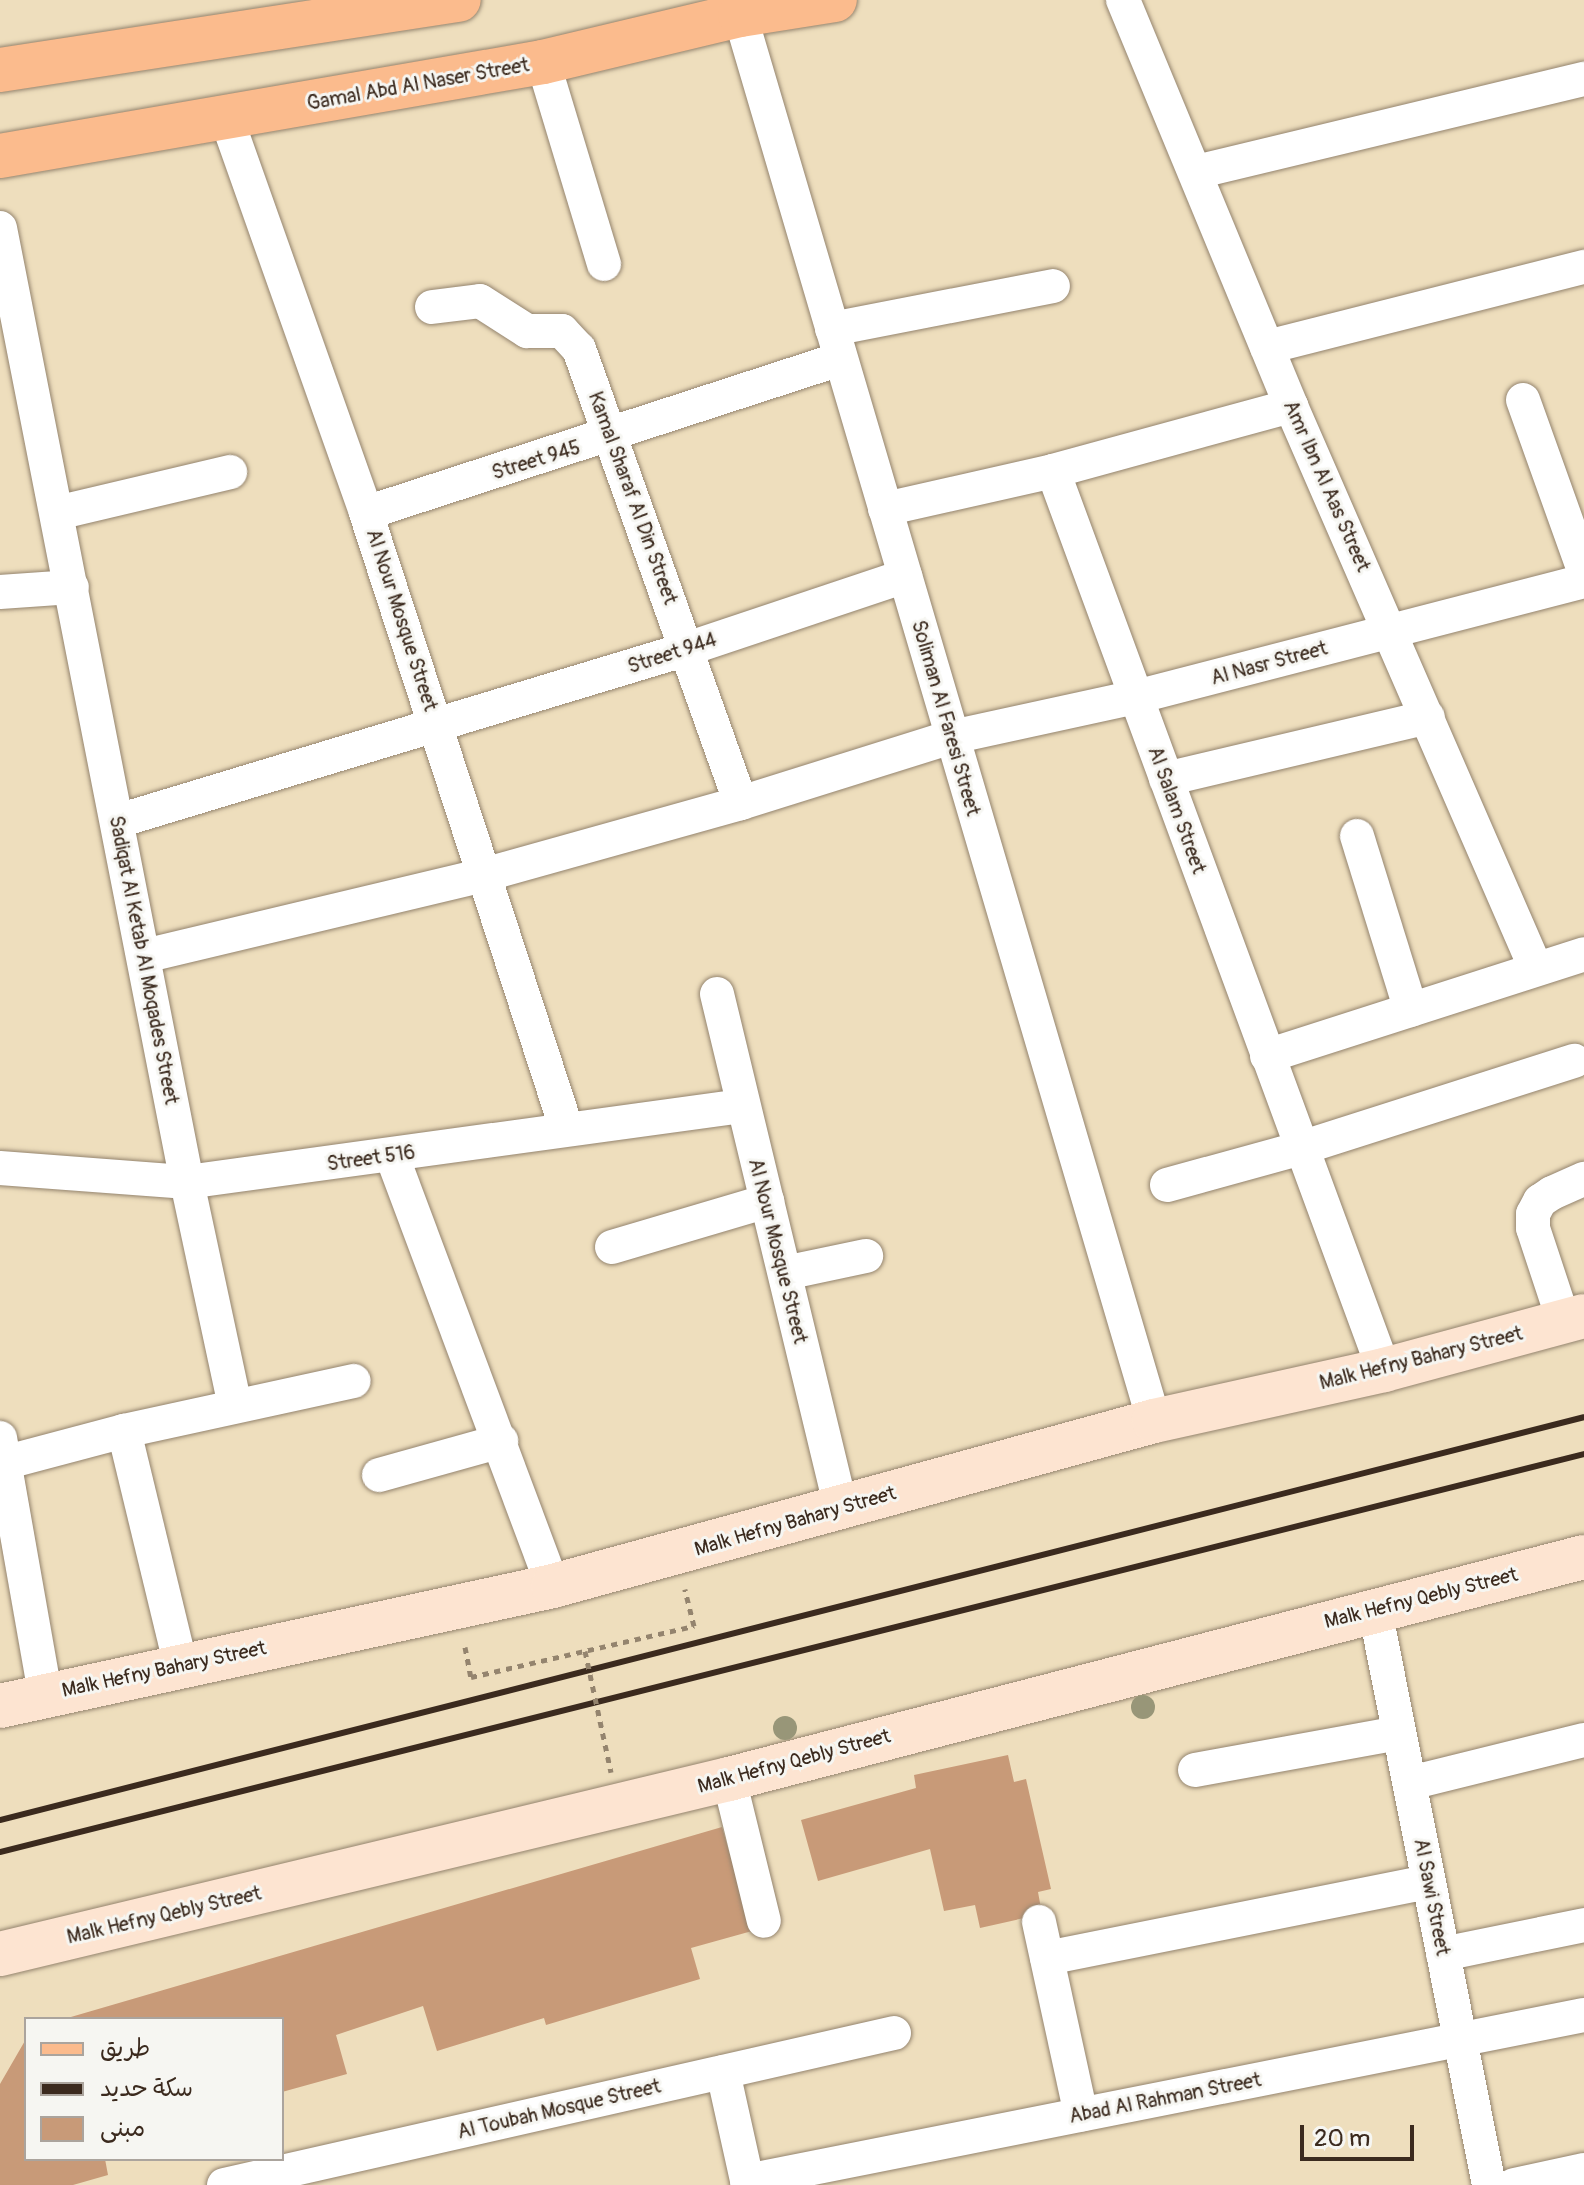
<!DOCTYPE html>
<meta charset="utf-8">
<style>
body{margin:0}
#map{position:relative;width:1584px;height:2185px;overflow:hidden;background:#eedebd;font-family:Pangolin,"Playpen Sans Arabic",sans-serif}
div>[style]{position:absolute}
.building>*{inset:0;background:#c89a78}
.path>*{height:5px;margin-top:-2.5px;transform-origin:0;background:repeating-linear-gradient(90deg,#94846e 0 6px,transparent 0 12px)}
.roads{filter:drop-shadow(0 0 2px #94846e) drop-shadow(0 0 2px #94846e)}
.street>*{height:34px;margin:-17px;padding:0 17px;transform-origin:17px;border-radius:17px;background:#fff}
.secondary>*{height:44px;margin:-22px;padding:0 22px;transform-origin:22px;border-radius:22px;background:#fde4d1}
.primary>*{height:44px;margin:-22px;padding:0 22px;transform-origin:22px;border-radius:22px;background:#fbbb8d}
.rail>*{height:6px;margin:-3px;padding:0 3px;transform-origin:3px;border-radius:3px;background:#3b2a1e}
.path-bridge>*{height:5px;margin-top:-2.5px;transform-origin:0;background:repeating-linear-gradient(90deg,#94846e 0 6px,transparent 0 12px)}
.trees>*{width:24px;height:24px;margin:-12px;border-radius:50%;background:#989678}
span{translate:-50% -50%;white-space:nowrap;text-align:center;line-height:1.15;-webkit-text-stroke:6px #f6f6f2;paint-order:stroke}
.street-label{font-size:20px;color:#3b2a1e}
.legend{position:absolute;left:24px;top:2017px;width:260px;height:144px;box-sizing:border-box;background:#f6f6f2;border:2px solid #aba49d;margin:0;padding:10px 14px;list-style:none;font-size:24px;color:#3b2a1e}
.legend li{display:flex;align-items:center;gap:16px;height:40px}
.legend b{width:40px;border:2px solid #aba49d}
.scale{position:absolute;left:1300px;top:2125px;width:114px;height:36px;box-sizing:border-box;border:4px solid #3b2a1e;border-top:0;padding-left:10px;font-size:24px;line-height:28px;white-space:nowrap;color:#3b2a1e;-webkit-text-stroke:6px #f6f6f2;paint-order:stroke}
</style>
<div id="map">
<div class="building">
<div style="clip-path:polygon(1008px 1755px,1014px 1782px,1026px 1779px,1051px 1889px,1038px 1892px,1042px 1914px,980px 1928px,975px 1905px,944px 1911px,930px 1849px,818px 1881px,801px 1820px,916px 1788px,914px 1775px)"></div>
<div style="clip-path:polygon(722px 1827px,752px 1931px,691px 1948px,700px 1979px,546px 2025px,544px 2018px,437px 2051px,423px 2006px,336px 2035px,347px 2074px,282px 2092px,282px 2019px,64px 2019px)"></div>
<div style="clip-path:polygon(26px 2039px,26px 2159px,105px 2159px,108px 2175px,73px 2185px,0 2185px,0 2084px)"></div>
</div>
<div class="path">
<div style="left:465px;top:1647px;width:31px;rotate:79deg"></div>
<div style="left:471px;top:1677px;width:229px;rotate:-12.9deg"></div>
<div style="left:694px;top:1626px;width:38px;rotate:-104deg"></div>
</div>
<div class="roads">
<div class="street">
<div style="left:1123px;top:0;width:439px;rotate:67.5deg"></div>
<div style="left:1291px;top:406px;width:614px;rotate:66.48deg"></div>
<div style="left:740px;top:15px;width:1466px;rotate:73.59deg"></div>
<div style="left:543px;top:62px;width:211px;rotate:73.2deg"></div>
<div style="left:226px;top:117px;width:420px;rotate:70.5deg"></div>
<div style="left:366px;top:513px;width:646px;rotate:71.96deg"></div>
<div style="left:1196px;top:172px;width:399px;rotate:-13.5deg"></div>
<div style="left:0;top:228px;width:972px;rotate:78.91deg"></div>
<div style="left:187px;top:1182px;width:229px;rotate:77.9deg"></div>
<div style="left:432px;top:307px;width:48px;rotate:-7.1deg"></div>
<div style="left:480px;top:301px;width:56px;rotate:32.6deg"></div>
<div style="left:527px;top:331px;width:35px"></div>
<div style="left:562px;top:331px;width:25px;rotate:47deg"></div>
<div style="left:579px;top:349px;width:482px;rotate:70.4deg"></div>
<div style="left:832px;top:329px;width:225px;rotate:-11deg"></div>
<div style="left:1267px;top:347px;width:327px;rotate:-14.2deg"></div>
<div style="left:1523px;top:400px;width:181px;rotate:70.3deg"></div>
<div style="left:1053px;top:471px;width:958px;rotate:69.79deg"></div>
<div style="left:885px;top:509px;width:172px;rotate:-12.7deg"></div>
<div style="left:1053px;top:471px;width:247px;rotate:-15.3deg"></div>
<div style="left:57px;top:513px;width:178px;rotate:-13.3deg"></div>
<div style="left:366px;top:513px;width:499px;rotate:-18deg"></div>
<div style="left:0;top:592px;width:72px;rotate:-4deg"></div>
<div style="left:1166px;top:779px;width:269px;rotate:-13.3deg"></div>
<div style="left:118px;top:821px;width:594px;rotate:-16.82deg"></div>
<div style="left:687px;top:649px;width:230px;rotate:-18.5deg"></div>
<div style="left:1357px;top:836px;width:182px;rotate:72.8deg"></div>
<div style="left:144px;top:956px;width:353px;rotate:-13.4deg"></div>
<div style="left:487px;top:874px;width:264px;rotate:-15.6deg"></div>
<div style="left:741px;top:803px;width:221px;rotate:-17.4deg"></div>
<div style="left:952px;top:737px;width:188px;rotate:-12.3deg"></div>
<div style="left:1136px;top:697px;width:463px;rotate:-14.5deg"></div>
<div style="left:717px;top:994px;width:529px;rotate:76.44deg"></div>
<div style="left:1267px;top:1056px;width:333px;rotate:-17.8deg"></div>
<div style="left:392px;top:1156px;width:459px;rotate:69.5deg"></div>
<div style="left:0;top:1168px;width:188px;rotate:4.3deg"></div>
<div style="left:187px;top:1182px;width:559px;rotate:-7.81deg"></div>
<div style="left:1167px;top:1185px;width:139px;rotate:-15.4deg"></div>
<div style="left:1301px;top:1148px;width:287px;rotate:-17.7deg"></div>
<div style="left:612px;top:1247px;width:162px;rotate:-16.5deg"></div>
<div style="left:785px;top:1273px;width:83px;rotate:-11.9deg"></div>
<div style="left:1564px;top:1322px;width:99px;rotate:-108.3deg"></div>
<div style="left:1533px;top:1228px;width:14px;rotate:-90deg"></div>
<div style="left:1533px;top:1214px;width:15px;rotate:-62deg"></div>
<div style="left:1540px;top:1201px;width:14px;rotate:-34deg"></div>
<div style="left:1552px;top:1193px;width:35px;rotate:-24deg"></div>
<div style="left:124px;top:1431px;width:242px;rotate:76.4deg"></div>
<div style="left:0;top:1438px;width:260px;rotate:80deg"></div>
<div style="left:0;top:1464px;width:128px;rotate:-14.9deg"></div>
<div style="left:124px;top:1431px;width:235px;rotate:-12.3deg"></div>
<div style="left:379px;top:1475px;width:127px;rotate:-15.6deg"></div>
<div style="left:1375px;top:1610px;width:586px;rotate:78.79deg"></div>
<div style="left:1195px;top:1770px;width:207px;rotate:-10.3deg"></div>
<div style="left:729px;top:1779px;width:146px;rotate:76.2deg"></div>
<div style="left:1410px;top:1783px;width:179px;rotate:-13.9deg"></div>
<div style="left:1039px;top:1922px;width:197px;rotate:77.7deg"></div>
<div style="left:1443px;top:1954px;width:144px;rotate:-11.6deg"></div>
<div style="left:1047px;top:1958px;width:388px;rotate:-11.3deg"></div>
<div style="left:723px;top:2072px;width:116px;rotate:77.5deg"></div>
<div style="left:747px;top:2181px;width:853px;rotate:-11.22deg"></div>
<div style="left:224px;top:2185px;width:687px;rotate:-12.78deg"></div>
<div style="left:1514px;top:2185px;width:72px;rotate:-12.1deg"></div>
</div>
<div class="secondary">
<div style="left:0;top:1706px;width:566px;rotate:-12.24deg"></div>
<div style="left:553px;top:1586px;width:623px;rotate:-15.35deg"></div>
<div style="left:1154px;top:1421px;width:236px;rotate:-12.5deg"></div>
<div style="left:1384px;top:1370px;width:207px;rotate:-15.1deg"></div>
<div style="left:0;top:1954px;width:750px;rotate:-13.5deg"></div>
<div style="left:729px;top:1779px;width:883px;rotate:-14.56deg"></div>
</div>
<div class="primary">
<div style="left:0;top:70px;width:464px;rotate:-8.7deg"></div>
<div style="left:0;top:156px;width:551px;rotate:-9.82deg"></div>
<div style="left:543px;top:62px;width:203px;rotate:-13.4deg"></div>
<div style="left:740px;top:15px;width:96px;rotate:-9deg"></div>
</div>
</div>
<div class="rail">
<div style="left:0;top:1820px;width:1634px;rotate:-14.27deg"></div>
<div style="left:0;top:1852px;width:1633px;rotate:-14.1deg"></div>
</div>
<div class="path-bridge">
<div style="left:585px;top:1651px;width:124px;rotate:77.9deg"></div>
</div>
<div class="trees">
<div style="left:1143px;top:1707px"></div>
<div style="left:785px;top:1728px"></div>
</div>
<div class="street-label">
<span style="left:418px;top:84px;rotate:-10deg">Gamal Abd Al Naser Street</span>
<span style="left:536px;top:460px;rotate:-17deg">Street 945</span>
<span style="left:1327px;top:486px;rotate:66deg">Amr Ibn Al Aas Street</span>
<span style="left:633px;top:498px;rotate:70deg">Kamal Sharaf Al Din Street</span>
<span style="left:402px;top:620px;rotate:72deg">Al Nour Mosque Street</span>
<span style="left:672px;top:653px;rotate:-18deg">Street 944</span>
<span style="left:1269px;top:663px;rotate:-15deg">Al Nasr Street</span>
<span style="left:946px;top:718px;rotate:74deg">Soliman Al Faresi Street</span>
<span style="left:1177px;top:810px;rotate:70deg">Al Salam Street</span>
<span style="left:144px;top:960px;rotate:79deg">Sadiqat Al Ketab Al Moqades Street</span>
<span style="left:371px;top:1158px;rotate:-8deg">Street 516</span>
<span style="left:778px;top:1251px;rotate:76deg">Al Nour Mosque Street</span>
<span style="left:1421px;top:1358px;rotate:-14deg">Malk Hefny Bahary Street</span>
<span style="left:795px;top:1521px;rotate:-16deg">Malk Hefny Bahary Street</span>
<span style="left:1421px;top:1598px;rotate:-14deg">Malk Hefny Qebly Street</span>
<span style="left:164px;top:1669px;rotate:-12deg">Malk Hefny Bahary Street</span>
<span style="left:794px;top:1761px;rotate:-15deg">Malk Hefny Qebly Street</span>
<span style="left:1432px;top:1897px;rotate:79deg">Al Sawi Street</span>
<span style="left:164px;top:1915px;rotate:-13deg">Malk Hefny Qebly Street</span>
<span style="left:1165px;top:2098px;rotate:-11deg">Abad Al Rahman Street</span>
<span style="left:559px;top:2109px;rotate:-13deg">Al Toubah Mosque Street</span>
</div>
<ul class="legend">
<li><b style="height:10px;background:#fbbb8d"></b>طريق</li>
<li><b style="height:10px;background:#3b2a1e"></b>سكة حديد</li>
<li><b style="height:22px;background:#c89a78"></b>مبنى</li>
</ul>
<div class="scale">20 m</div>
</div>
